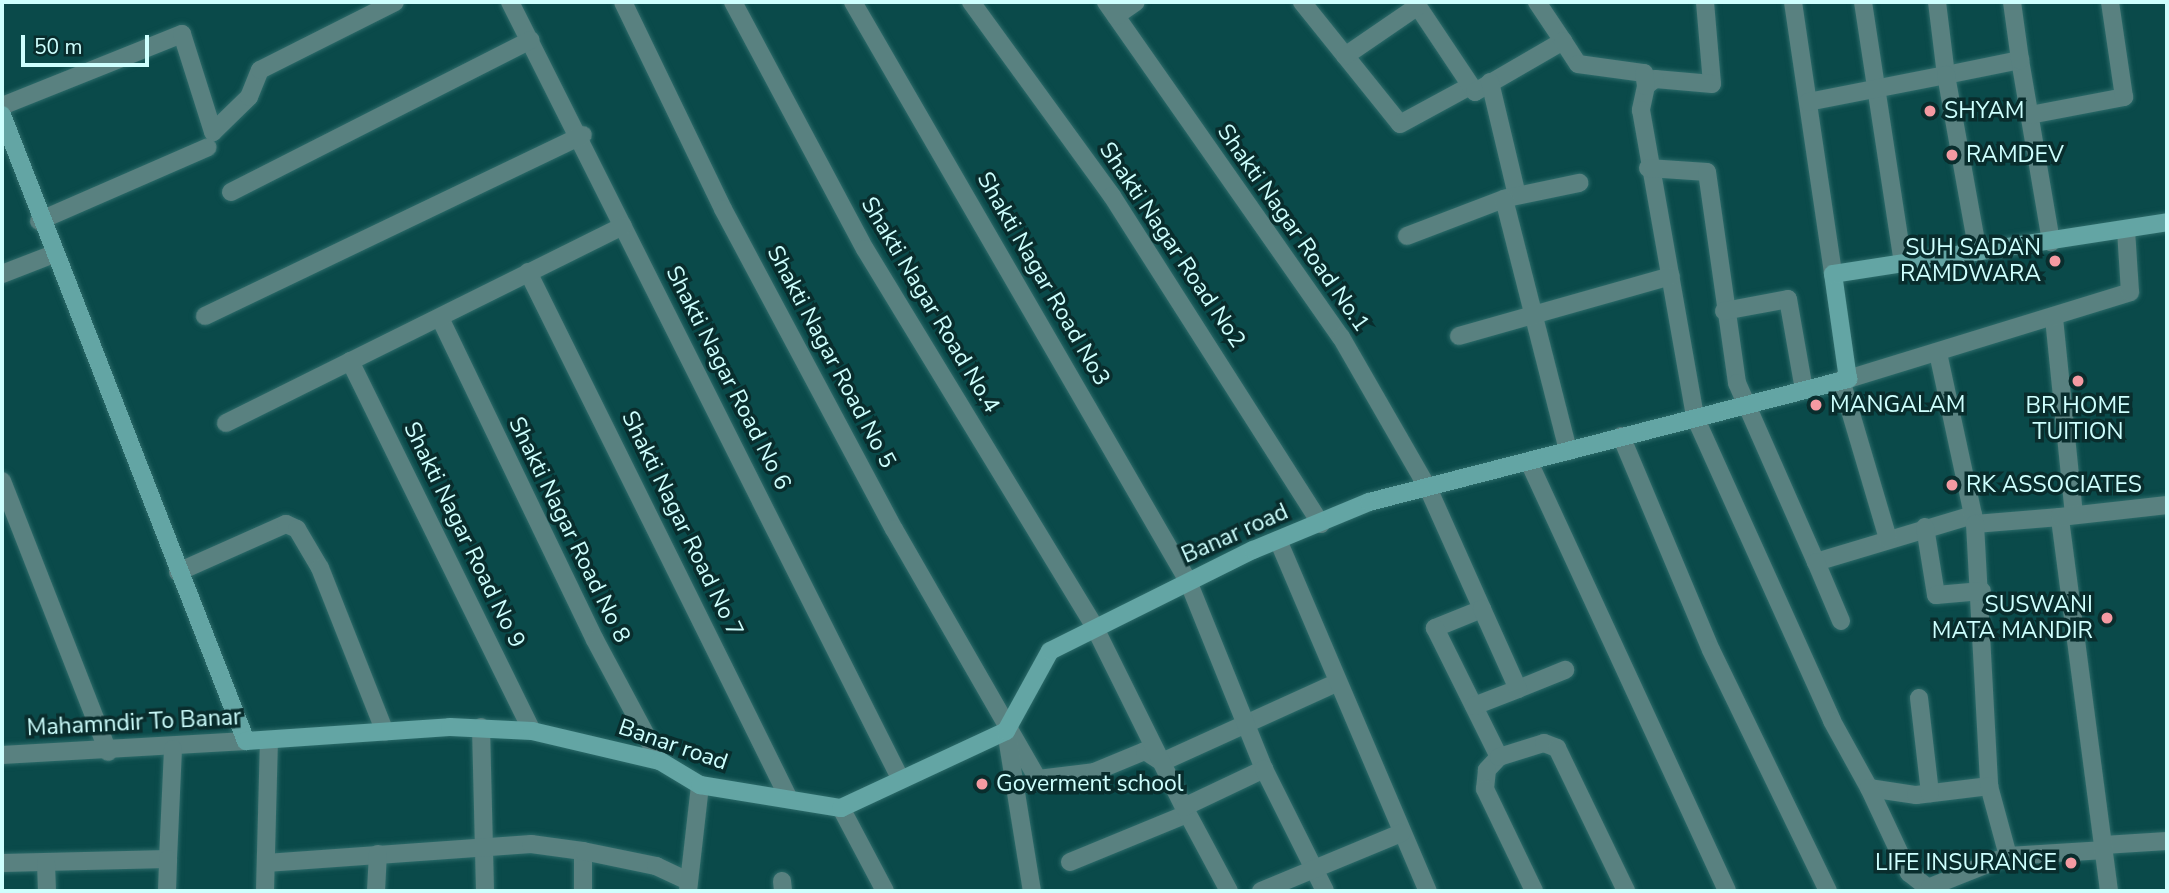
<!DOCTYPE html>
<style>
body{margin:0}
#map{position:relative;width:2169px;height:893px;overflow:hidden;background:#0a4a4a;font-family:"Nunito Sans",sans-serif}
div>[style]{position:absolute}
.roads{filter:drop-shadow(0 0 2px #2d6b6a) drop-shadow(0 0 2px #2d6b6a)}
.street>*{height:18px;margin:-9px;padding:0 9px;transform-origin:9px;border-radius:9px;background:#598180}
.secondary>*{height:18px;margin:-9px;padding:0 9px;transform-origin:9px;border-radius:9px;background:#63a5a4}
.dots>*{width:19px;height:19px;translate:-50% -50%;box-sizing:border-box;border:4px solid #092d2d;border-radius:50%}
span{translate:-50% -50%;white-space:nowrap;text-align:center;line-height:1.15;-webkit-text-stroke:7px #092d2d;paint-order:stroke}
.poi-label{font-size:23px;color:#cefffe}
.left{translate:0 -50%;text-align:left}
.right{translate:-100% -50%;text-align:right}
.street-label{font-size:23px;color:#cefffe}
.frame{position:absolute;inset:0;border:4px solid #cefffe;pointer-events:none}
.scale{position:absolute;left:21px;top:35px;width:128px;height:32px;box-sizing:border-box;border:4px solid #cefffe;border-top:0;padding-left:9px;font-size:21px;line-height:24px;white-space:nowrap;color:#cefffe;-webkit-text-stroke:5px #092d2d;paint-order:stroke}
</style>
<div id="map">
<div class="roads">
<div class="street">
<div style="left:510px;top:2px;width:868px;rotate:63.32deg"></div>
<div style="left:623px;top:2px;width:230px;rotate:64.2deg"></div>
<div style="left:723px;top:209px;width:363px;rotate:61.9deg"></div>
<div style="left:894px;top:529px;width:289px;rotate:60.1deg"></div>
<div style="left:1038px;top:779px;width:56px;rotate:-7.1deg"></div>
<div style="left:1094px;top:772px;width:55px;rotate:-22.4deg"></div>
<div style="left:1145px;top:751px;width:20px;rotate:33deg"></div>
<div style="left:1162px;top:762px;width:193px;rotate:-24.4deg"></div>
<div style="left:733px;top:2px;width:280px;rotate:61.9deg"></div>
<div style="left:865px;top:249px;width:443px;rotate:58.7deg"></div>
<div style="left:1095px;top:628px;width:200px;rotate:63.6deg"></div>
<div style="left:853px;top:2px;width:669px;rotate:59.95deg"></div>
<div style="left:1188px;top:581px;width:203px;rotate:68deg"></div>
<div style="left:971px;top:2px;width:240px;rotate:54deg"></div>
<div style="left:1112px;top:196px;width:389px;rotate:57.5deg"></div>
<div style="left:1106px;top:2px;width:409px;rotate:55deg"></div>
<div style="left:1341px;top:337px;width:174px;rotate:60.1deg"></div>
<div style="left:1428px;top:488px;width:133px;rotate:65.9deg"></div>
<div style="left:1482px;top:609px;width:51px;rotate:158deg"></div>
<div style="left:1435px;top:628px;width:144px;rotate:63.6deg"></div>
<div style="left:1499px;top:757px;width:18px;rotate:133deg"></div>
<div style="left:1487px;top:770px;width:19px;rotate:96deg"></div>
<div style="left:1485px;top:789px;width:113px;rotate:64.3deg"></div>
<div style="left:1302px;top:2px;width:156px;rotate:51.2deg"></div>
<div style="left:1400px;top:124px;width:80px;rotate:-28.5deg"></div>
<div style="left:1415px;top:2px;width:108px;rotate:56.3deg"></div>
<div style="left:1475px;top:92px;width:102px;rotate:-30.1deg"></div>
<div style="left:1563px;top:41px;width:47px;rotate:-123.7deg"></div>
<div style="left:1705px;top:2px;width:82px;rotate:85.1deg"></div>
<div style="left:1712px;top:84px;width:57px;rotate:-175deg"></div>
<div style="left:1655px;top:79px;width:11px;rotate:142deg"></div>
<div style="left:1646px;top:86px;width:25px;rotate:102deg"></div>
<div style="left:1641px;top:110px;width:312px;rotate:80deg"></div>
<div style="left:1695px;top:417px;width:333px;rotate:65.7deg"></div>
<div style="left:1832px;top:721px;width:77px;rotate:61.1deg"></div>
<div style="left:1869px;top:788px;width:48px;rotate:8.5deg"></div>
<div style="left:1916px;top:795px;width:74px;rotate:-7deg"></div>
<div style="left:1793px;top:2px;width:275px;rotate:81.6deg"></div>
<div style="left:1863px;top:2px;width:264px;rotate:81.3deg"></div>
<div style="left:1937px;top:2px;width:74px;rotate:83deg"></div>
<div style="left:1946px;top:75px;width:76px;rotate:-11.5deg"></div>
<div style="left:2020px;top:60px;width:185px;rotate:80.3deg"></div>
<div style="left:2012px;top:2px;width:59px;rotate:82.1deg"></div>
<div style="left:1116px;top:16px;width:24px;rotate:-35deg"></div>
<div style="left:1563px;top:41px;width:27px;rotate:57deg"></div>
<div style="left:1578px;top:64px;width:67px;rotate:7.8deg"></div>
<div style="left:1644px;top:73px;width:13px;rotate:81deg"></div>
<div style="left:1345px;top:56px;width:88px;rotate:-34.4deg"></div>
<div style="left:1490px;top:82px;width:116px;rotate:76.6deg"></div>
<div style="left:1808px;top:102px;width:141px;rotate:-11.1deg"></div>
<div style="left:1946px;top:75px;width:180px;rotate:79.8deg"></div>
<div style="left:2px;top:106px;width:194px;rotate:-21.8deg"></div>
<div style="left:182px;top:34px;width:103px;rotate:72.4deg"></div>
<div style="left:213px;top:132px;width:50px;rotate:-44.2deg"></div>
<div style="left:249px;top:97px;width:29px;rotate:-68deg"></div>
<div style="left:260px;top:70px;width:151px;rotate:-26.7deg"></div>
<div style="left:2030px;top:115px;width:96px;rotate:-10.8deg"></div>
<div style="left:2124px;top:97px;width:96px;rotate:-98.4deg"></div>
<div style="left:1648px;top:168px;width:59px;rotate:3.9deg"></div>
<div style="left:1707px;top:172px;width:213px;rotate:81.9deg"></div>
<div style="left:1737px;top:383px;width:196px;rotate:66.2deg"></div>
<div style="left:1816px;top:562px;width:164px;rotate:-16.7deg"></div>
<div style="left:231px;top:192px;width:336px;rotate:-26.9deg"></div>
<div style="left:1507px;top:198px;width:74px;rotate:-11.8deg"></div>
<div style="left:39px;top:221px;width:184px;rotate:-23.6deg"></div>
<div style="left:1407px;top:236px;width:104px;rotate:-20.9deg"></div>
<div style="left:1504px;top:199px;width:260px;rotate:75.7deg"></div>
<div style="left:528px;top:272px;width:588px;rotate:63.65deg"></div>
<div style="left:2px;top:274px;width:53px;rotate:-21.2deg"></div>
<div style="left:1724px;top:311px;width:65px;rotate:-10.6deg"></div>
<div style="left:1788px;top:299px;width:92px;rotate:80deg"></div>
<div style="left:205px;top:316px;width:419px;rotate:-25.6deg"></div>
<div style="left:440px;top:318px;width:357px;rotate:64.3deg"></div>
<div style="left:595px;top:640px;width:137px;rotate:61.8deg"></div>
<div style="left:2054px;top:318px;width:198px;rotate:84.2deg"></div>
<div style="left:1459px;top:336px;width:220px;rotate:-15.8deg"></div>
<div style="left:1938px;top:353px;width:175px;rotate:77.8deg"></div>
<div style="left:1975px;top:524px;width:85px;rotate:-4.7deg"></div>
<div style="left:350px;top:361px;width:412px;rotate:63.8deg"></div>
<div style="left:1848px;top:379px;width:295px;rotate:-17.1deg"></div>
<div style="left:2130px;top:292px;width:62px;rotate:-93.7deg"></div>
<div style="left:1841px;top:380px;width:166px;rotate:73.5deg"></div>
<div style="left:226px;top:423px;width:443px;rotate:-26.4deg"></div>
<div style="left:1621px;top:436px;width:232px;rotate:67.2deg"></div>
<div style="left:1711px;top:650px;width:268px;rotate:64.1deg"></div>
<div style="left:1529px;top:462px;width:472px;rotate:65.2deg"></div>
<div style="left:2px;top:481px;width:291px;rotate:68.6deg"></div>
<div style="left:1975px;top:524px;width:262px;rotate:86.9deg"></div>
<div style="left:1989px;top:786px;width:73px;rotate:74.8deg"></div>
<div style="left:2008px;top:856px;width:97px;rotate:-3.5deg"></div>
<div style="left:1925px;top:527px;width:69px;rotate:80.8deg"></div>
<div style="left:1936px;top:595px;width:46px;rotate:-5deg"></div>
<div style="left:1278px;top:540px;width:382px;rotate:66.9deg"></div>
<div style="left:1816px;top:562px;width:64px;rotate:67deg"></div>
<div style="left:178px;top:572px;width:118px;rotate:-24deg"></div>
<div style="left:286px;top:524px;width:12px;rotate:24deg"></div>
<div style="left:297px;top:529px;width:45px;rotate:59.5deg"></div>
<div style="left:320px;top:568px;width:176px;rotate:68.4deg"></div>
<div style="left:1518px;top:689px;width:51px;rotate:-22deg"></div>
<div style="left:1919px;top:698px;width:96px;rotate:83.4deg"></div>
<div style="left:1474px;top:706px;width:47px;rotate:-21.1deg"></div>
<div style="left:1518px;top:689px;width:88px;rotate:-114.2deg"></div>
<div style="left:481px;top:727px;width:164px;rotate:88.6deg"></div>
<div style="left:1006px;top:731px;width:162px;rotate:80.8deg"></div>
<div style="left:2px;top:755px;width:244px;rotate:-3.3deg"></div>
<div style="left:1499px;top:757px;width:47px;rotate:-17.3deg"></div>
<div style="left:1544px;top:743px;width:14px;rotate:21deg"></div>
<div style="left:1557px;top:748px;width:159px;rotate:64.2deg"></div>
<div style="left:1869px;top:788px;width:94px;rotate:64.8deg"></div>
<div style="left:1909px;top:873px;width:29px;rotate:38deg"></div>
<div style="left:841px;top:808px;width:94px;rotate:62.1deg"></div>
<div style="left:2104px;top:845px;width:63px;rotate:-3.6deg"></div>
<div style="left:1070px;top:862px;width:126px;rotate:-22.3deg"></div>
<div style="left:2px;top:863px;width:166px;rotate:-1.4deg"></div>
<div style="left:168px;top:859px;width:110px;rotate:-87.4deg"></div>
<div style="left:46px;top:863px;width:28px;rotate:88deg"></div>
<div style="left:266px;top:863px;width:266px;rotate:-4.1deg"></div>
<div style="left:531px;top:844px;width:52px;rotate:7.7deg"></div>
<div style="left:782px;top:881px;width:10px;rotate:84deg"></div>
<div style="left:1930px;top:887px;width:84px;rotate:-21.7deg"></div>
<div style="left:167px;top:891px;width:32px;rotate:-88deg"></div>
<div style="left:265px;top:891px;width:151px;rotate:-88.5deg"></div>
<div style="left:376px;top:891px;width:37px;rotate:-87deg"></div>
<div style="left:583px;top:891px;width:40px;rotate:-90deg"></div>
<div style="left:583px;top:851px;width:75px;rotate:11.6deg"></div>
<div style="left:656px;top:866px;width:35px;rotate:25deg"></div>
<div style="left:688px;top:891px;width:107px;rotate:-83.5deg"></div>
<div style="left:1229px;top:891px;width:95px;rotate:-118.2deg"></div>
<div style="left:1184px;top:807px;width:89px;rotate:-25.4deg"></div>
<div style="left:1264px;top:769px;width:136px;rotate:63.4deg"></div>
<div style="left:1261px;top:891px;width:152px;rotate:-22.5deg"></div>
<div style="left:2109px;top:891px;width:377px;rotate:-97.5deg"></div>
<div style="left:2060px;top:517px;width:108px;rotate:-6.4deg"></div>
</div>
<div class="secondary">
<div style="left:2px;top:115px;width:672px;rotate:68.71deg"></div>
<div style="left:246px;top:741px;width:204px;rotate:-3.9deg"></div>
<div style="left:450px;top:727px;width:82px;rotate:2.8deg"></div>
<div style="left:532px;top:731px;width:131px;rotate:13.2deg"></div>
<div style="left:660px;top:761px;width:47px;rotate:31deg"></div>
<div style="left:700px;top:785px;width:143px;rotate:9.3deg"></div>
<div style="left:841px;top:808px;width:182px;rotate:-25deg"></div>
<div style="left:1006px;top:731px;width:91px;rotate:-61.2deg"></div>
<div style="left:1050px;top:651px;width:227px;rotate:-26.5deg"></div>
<div style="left:1253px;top:550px;width:126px;rotate:-22.5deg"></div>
<div style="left:1369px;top:502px;width:495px;rotate:-14.4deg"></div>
<div style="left:1848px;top:379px;width:106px;rotate:-98.1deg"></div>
<div style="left:1833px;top:274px;width:338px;rotate:-8.8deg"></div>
</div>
</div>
<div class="dots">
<div style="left:1930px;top:111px;background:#f49aa2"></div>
<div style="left:1952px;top:155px;background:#f49aa2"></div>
<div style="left:2055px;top:261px;background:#f49aa2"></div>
<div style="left:2078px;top:381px;background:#f49aa2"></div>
<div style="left:1816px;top:405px;background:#f49aa2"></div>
<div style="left:1952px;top:485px;background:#f49aa2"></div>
<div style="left:2107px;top:618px;background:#f49aa2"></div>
<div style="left:982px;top:784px;background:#f49aa2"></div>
<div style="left:2071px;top:863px;background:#f49aa2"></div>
</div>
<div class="poi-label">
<span class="left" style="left:1944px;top:111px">SHYAM</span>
<span class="left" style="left:1966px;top:155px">RAMDEV</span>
<span class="right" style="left:2041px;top:261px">SUH SADAN<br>RAMDWARA</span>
<span class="left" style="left:1830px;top:405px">MANGALAM</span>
<span style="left:2078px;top:419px">BR HOME<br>TUITION</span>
<span class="left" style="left:1966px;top:485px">RK ASSOCIATES</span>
<span class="right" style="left:2093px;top:618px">SUSWANI<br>MATA MANDIR</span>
<span class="left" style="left:996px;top:784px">Goverment school</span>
<span class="right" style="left:2057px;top:863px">LIFE INSURANCE</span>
</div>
<div class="street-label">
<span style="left:1293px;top:228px;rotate:55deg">Shakti Nagar Road No.1</span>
<span style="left:1172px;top:245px;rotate:56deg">Shakti Nagar Road No2</span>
<span style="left:1043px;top:279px;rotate:60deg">Shakti Nagar Road No3</span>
<span style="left:930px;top:305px;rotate:59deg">Shakti Nagar Road No.4</span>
<span style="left:831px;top:357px;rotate:62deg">Shakti Nagar Road No 5</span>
<span style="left:728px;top:378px;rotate:63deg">Shakti Nagar Road No 6</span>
<span style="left:682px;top:524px;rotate:64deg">Shakti Nagar Road No 7</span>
<span style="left:569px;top:530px;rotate:64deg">Shakti Nagar Road No 8</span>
<span style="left:1235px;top:534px;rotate:-24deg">Banar road</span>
<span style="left:464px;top:535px;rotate:64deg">Shakti Nagar Road No 9</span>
<span style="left:134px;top:723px;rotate:-3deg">Mahamndir To Banar</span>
<span style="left:673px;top:745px;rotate:19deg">Banar road</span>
</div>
<div class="frame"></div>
<div class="scale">50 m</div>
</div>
